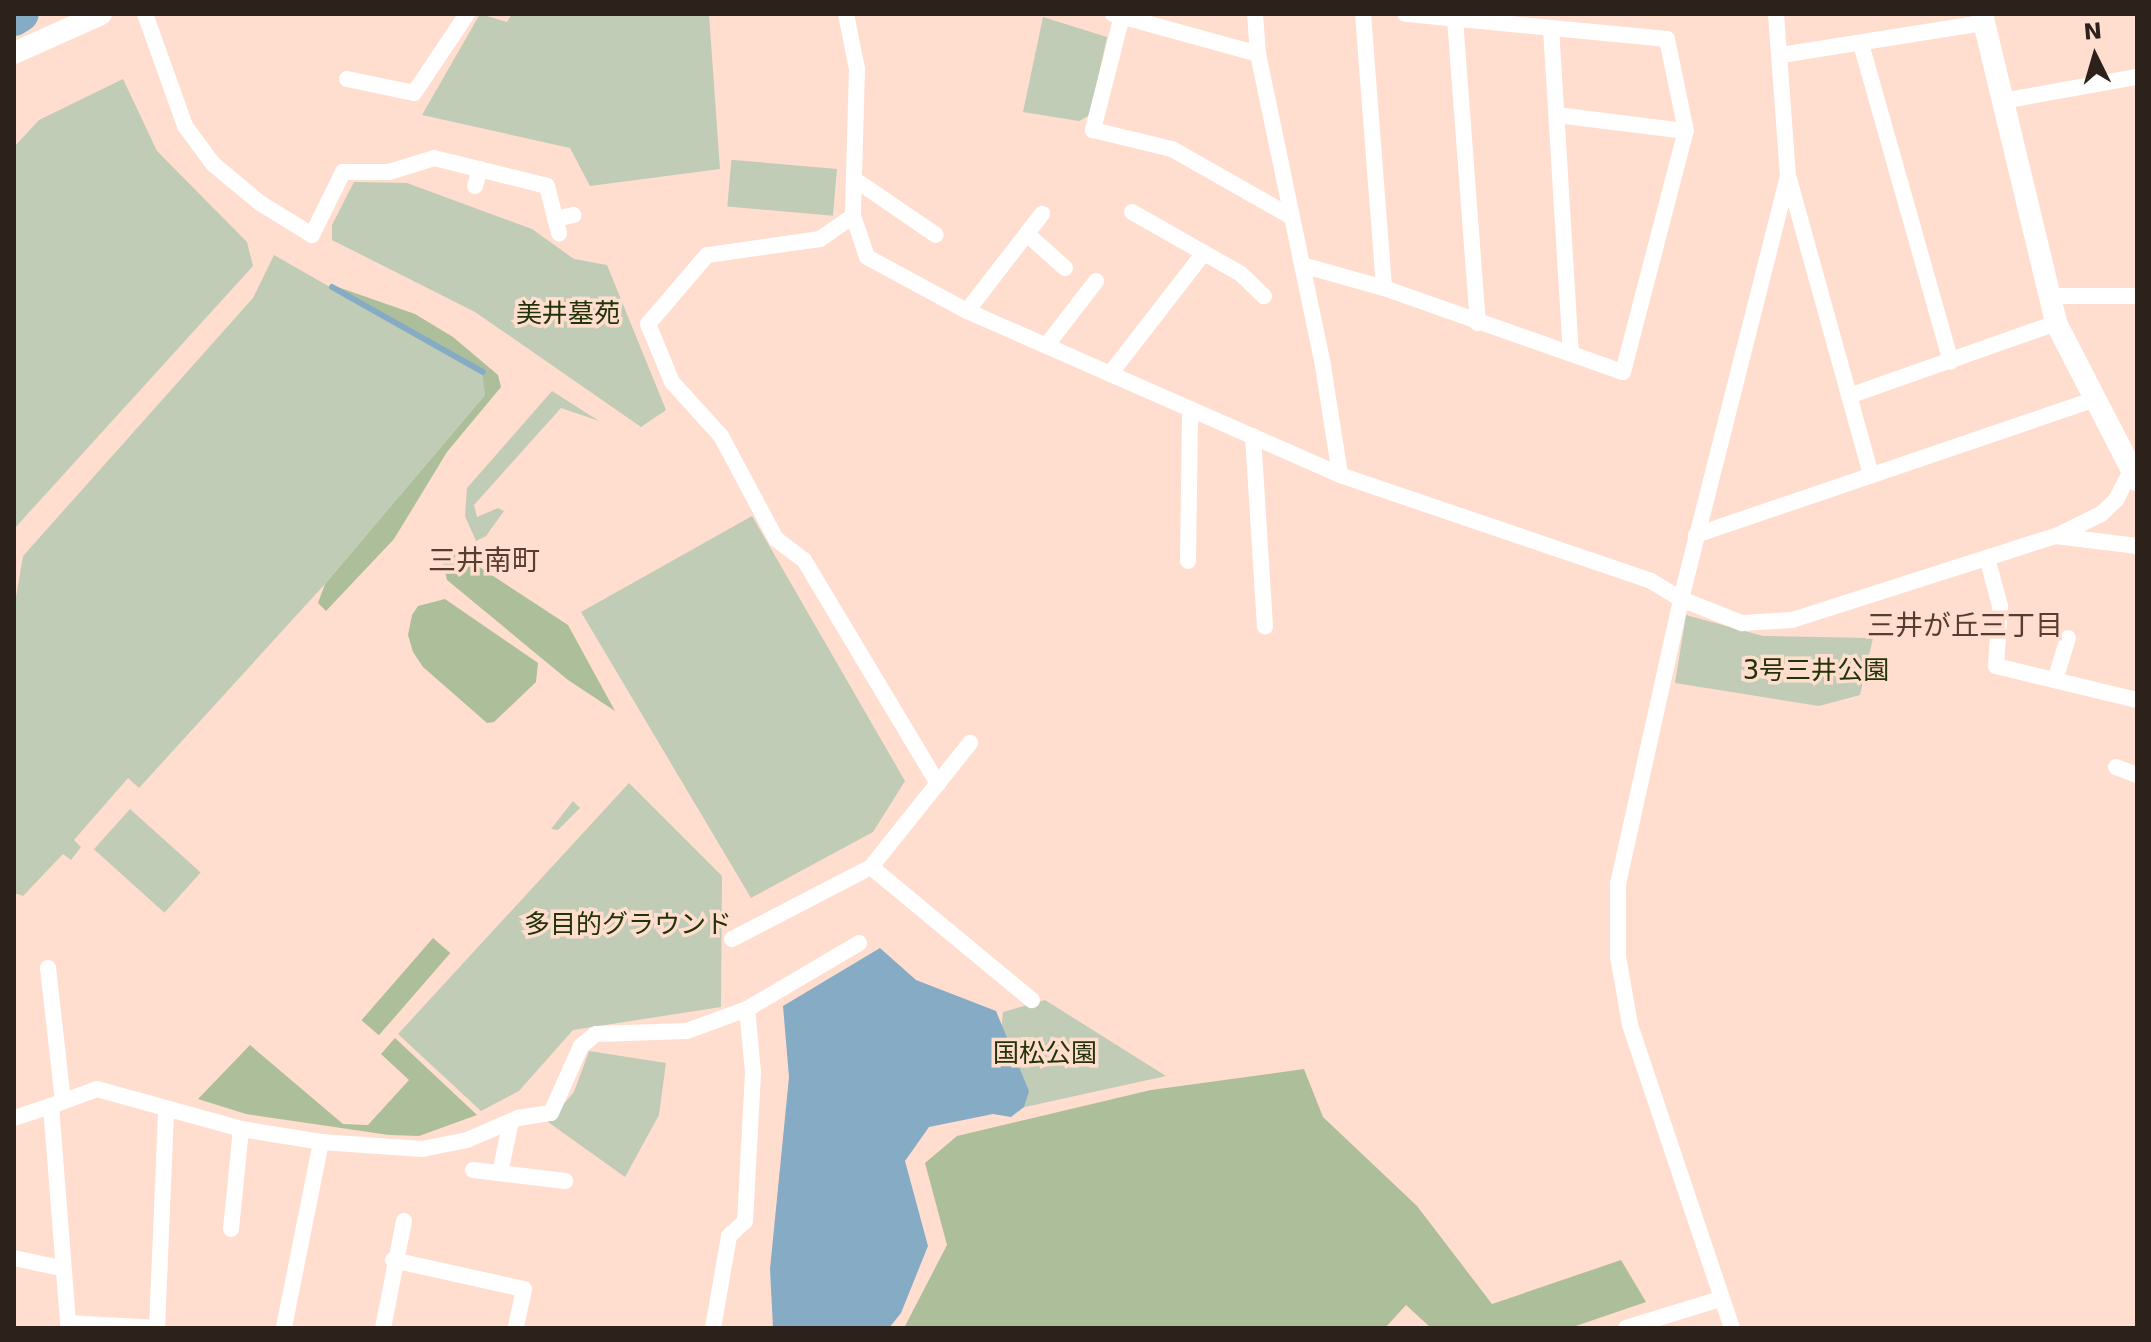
<!DOCTYPE html>
<meta charset="utf-8">
<style>
body{margin:0}
#map{position:relative;width:2151px;height:1342px;overflow:hidden;background:#ffdecf;font-family:"DejaVu Sans","Noto Sans JP",sans-serif}
div>[style]{position:absolute}
.green>*{inset:0;background:#c0ccb5;transform-origin:0 0}
.forest>*{inset:0;background:#adbf9a;transform-origin:0 0}
.water>*{inset:0;background:#86abc5}
.stream>*{height:6px;margin:-3px;padding:0 3px;transform-origin:3px;border-radius:3px;background:#86abc5}
.river>*{height:34px;margin:-17px;padding:0 17px;transform-origin:17px;border-radius:17px;background:#86abc5}
.street>*{height:16px;margin:-8px;padding:0 8px;transform-origin:8px;border-radius:8px;background:#fff}
.secondary>*{height:22px;margin:-11px;padding:0 11px;transform-origin:11px;border-radius:11px;background:#fff}
span{translate:-50% -50%;white-space:nowrap;text-align:center;line-height:1.15;-webkit-text-stroke:7px #ffdecf;paint-order:stroke}
.park-label{font-size:26px;color:#223309}
.neighbourhood-label{font-size:28px;color:#573d31}
.frame{position:absolute;inset:0;border:16px solid #2d211b;pointer-events:none}
.north{position:absolute;left:2055px;top:16px;width:80px;height:80px;-webkit-text-stroke:6px #ffdecf;paint-order:stroke;rotate:355deg;font-size:22px;font-weight:700;line-height:32px;text-align:center;color:#2d211b}
.north::after{content:'';display:block;margin:auto;width:28px;height:36px;background:#2d211b;clip-path:polygon(50% 0,100% 100%,50% 72%,0 100%)}
</style>
<div id="map">
<div class="green">
<div style="clip-path:polygon(480px 14px,507px 22px,512px 14px,709px 14px,720px 169px,590px 186px,570px 148px,422px 115px)"></div>
<div style="clip-path:polygon(1043px 17px,1107px 37px,1090px 115px,1079px 121px,1023px 112px)"></div>
<div style="clip-path:polygon(123px 79px,157px 151px,247px 242px,253px 266px,14px 529px,14px 147px,39px 120px)"></div>
<div style="left:837px;top:169px;width:47px;height:106px;rotate:95deg"></div>
<div style="clip-path:polygon(354px 182px,407px 183px,532px 229px,574px 259px,607px 265px,666px 410px,641px 427px,475px 312px,332px 240px,332px 225px)"></div>
<div style="clip-path:polygon(274px 255px,484px 375px,485px 395px,325px 584px,139px 788px,128px 778px,74px 840px,81px 847px,71px 860px,63px 854px,23px 896px,14px 893px,14px 609px,23px 556px,253px 298px)"></div>
<div style="clip-path:polygon(552px 391px,599px 421px,561px 408px,474px 505px,477px 517px,498px 508px,504px 511px,486px 536px,476px 541px,465px 516px,467px 488px)"></div>
<div style="clip-path:polygon(752px 516px,905px 781px,873px 832px,751px 898px,581px 612px)"></div>
<div style="clip-path:polygon(1686px 615px,1763px 636px,1873px 638px,1860px 695px,1819px 706px,1675px 683px)"></div>
<div style="clip-path:polygon(629px 783px,722px 876px,721px 1007px,573px 1030px,519px 1091px,481px 1111px,398px 1034px)"></div>
<div style="clip-path:polygon(573px 801px,580px 808px,558px 830px,551px 829px)"></div>
<div style="left:130px;top:809px;width:95px;height:54px;rotate:42deg"></div>
<div style="clip-path:polygon(1045px 1000px,1166px 1076px,993px 1114px,1003px 1012px)"></div>
<div style="clip-path:polygon(589px 1051px,666px 1063px,659px 1115px,625px 1177px,548px 1122px,574px 1092px)"></div>
</div>
<div class="forest">
<div style="clip-path:polygon(332px 285px,415px 314px,453px 337px,498px 375px,501px 387px,447px 452px,394px 539px,326px 611px,318px 603px,325px 584px,485px 395px,482px 369px)"></div>
<div style="clip-path:polygon(455px 551px,568px 625px,615px 711px,568px 680px,447px 580px,442px 559px)"></div>
<div style="clip-path:polygon(445px 599px,538px 663px,536px 682px,494px 722px,487px 723px,423px 667px,413px 652px,408px 635px,412px 615px,418px 606px)"></div>
<div style="left:433px;top:938px;width:23px;height:109px;rotate:41deg"></div>
<div style="clip-path:polygon(395px 1038px,477px 1115px,419px 1136px,389px 1135px,246px 1114px,198px 1099px,250px 1045px,343px 1124px,368px 1125px,409px 1080px,381px 1054px)"></div>
<div style="clip-path:polygon(1304px 1069px,1323px 1117px,1417px 1206px,1492px 1304px,1621px 1260px,1646px 1302px,1570px 1328px,1431px 1328px,1406px 1305px,1385px 1328px,904px 1328px,947px 1245px,925px 1163px,957px 1136px,1151px 1090px)"></div>
</div>
<div class="water">
<div style="clip-path:polygon(880px 948px,916px 980px,996px 1011px,1029px 1091px,1024px 1107px,1011px 1117px,993px 1114px,929px 1127px,905px 1161px,928px 1246px,901px 1313px,889px 1328px,773px 1328px,770px 1269px,789px 1077px,783px 1006px)"></div>
</div>
<div class="stream">
<div style="left:332px;top:287px;width:173px;rotate:29.4deg"></div>
</div>
<div class="river">
<div style="left:14px;top:19px;width:9px;rotate:-32deg"></div>
</div>
<div class="street">
<div style="left:145px;top:14px;width:119px;rotate:70.3deg"></div>
<div style="left:185px;top:126px;width:47px;rotate:53.6deg"></div>
<div style="left:213px;top:164px;width:61px;rotate:39.7deg"></div>
<div style="left:260px;top:203px;width:61px;rotate:31.6deg"></div>
<div style="left:312px;top:235px;width:70px;rotate:-63.8deg"></div>
<div style="left:343px;top:172px;width:46px"></div>
<div style="left:389px;top:172px;width:47px;rotate:-17.3deg"></div>
<div style="left:434px;top:158px;width:116px;rotate:13.9deg"></div>
<div style="left:547px;top:186px;width:49px;rotate:75.7deg"></div>
<div style="left:846px;top:14px;width:56px;rotate:78.7deg"></div>
<div style="left:857px;top:69px;width:147px;rotate:91.6deg"></div>
<div style="left:853px;top:216px;width:43px;rotate:71.1deg"></div>
<div style="left:867px;top:257px;width:114px;rotate:28.4deg"></div>
<div style="left:967px;top:311px;width:407px;rotate:23.7deg"></div>
<div style="left:1340px;top:475px;width:329px;rotate:18.8deg"></div>
<div style="left:1651px;top:581px;width:35px;rotate:31deg"></div>
<div style="left:1681px;top:599px;width:66px;rotate:21.5deg"></div>
<div style="left:1742px;top:623px;width:50px;rotate:-3.4deg"></div>
<div style="left:1792px;top:620px;width:277px;rotate:-17.7deg"></div>
<div style="left:2056px;top:536px;width:82px;rotate:7deg"></div>
<div style="left:1113px;top:14px;width:150px;rotate:15.4deg"></div>
<div style="left:1255px;top:14px;width:40px;rotate:85.7deg"></div>
<div style="left:1258px;top:54px;width:319px;rotate:78.2deg"></div>
<div style="left:1323px;top:366px;width:110px;rotate:81.1deg"></div>
<div style="left:1363px;top:14px;width:275px;rotate:85.6deg"></div>
<div style="left:1122px;top:16px;width:118px;rotate:104.3deg"></div>
<div style="left:1093px;top:130px;width:81px;rotate:13.5deg"></div>
<div style="left:1172px;top:149px;width:136px;rotate:29.6deg"></div>
<div style="left:1455px;top:19px;width:305px;rotate:85.7deg"></div>
<div style="left:1551px;top:28px;width:326px;rotate:86.5deg"></div>
<div style="left:1861px;top:44px;width:330px;rotate:74.2deg"></div>
<div style="left:1781px;top:55px;width:206px;rotate:-9deg"></div>
<div style="left:347px;top:79px;width:68px;rotate:11.8deg"></div>
<div style="left:414px;top:93px;width:95px;rotate:-56.1deg"></div>
<div style="left:2002px;top:101px;width:137px;rotate:-10.1deg"></div>
<div style="left:1557px;top:115px;width:130px;rotate:7.1deg"></div>
<div style="left:854px;top:179px;width:99px;rotate:34.3deg"></div>
<div style="left:1789px;top:179px;width:307px;rotate:74.5deg"></div>
<div style="left:475px;top:186px;width:18px;rotate:-74deg"></div>
<div style="left:1132px;top:212px;width:125px;rotate:29.6deg"></div>
<div style="left:1241px;top:274px;width:32px;rotate:44deg"></div>
<div style="left:853px;top:216px;width:40px;rotate:145.1deg"></div>
<div style="left:820px;top:239px;width:114px;rotate:171.9deg"></div>
<div style="left:707px;top:255px;width:91px;rotate:130.5deg"></div>
<div style="left:648px;top:324px;width:63px;rotate:67.5deg"></div>
<div style="left:672px;top:382px;width:73px;rotate:47.8deg"></div>
<div style="left:721px;top:436px;width:117px;rotate:61.9deg"></div>
<div style="left:776px;top:539px;width:35px;rotate:37deg"></div>
<div style="left:804px;top:560px;width:261px;rotate:59.1deg"></div>
<div style="left:555px;top:219px;width:19px;rotate:-12deg"></div>
<div style="left:1027px;top:234px;width:51px;rotate:41.8deg"></div>
<div style="left:1302px;top:265px;width:85px;rotate:15.7deg"></div>
<div style="left:1384px;top:288px;width:253px;rotate:19.4deg"></div>
<div style="left:1623px;top:372px;width:249px;rotate:-75.4deg"></div>
<div style="left:1686px;top:131px;width:94px;rotate:-101.7deg"></div>
<div style="left:1667px;top:39px;width:263px;rotate:-174.5deg"></div>
<div style="left:2050px;top:296px;width:87px"></div>
<div style="left:967px;top:311px;width:123px;rotate:-52.3deg"></div>
<div style="left:1046px;top:346px;width:82px;rotate:-52.4deg"></div>
<div style="left:1110px;top:374px;width:153px;rotate:-52.2deg"></div>
<div style="left:1849px;top:396px;width:219px;rotate:-19.4deg"></div>
<div style="left:1253px;top:436px;width:191px;rotate:86.4deg"></div>
<div style="left:1696px;top:535px;width:418px;rotate:-18.8deg"></div>
<div style="left:2058px;top:535px;width:48px;rotate:-26deg"></div>
<div style="left:2101px;top:514px;width:21px;rotate:-43deg"></div>
<div style="left:2116px;top:500px;width:33px;rotate:-63deg"></div>
<div style="left:1987px;top:558px;width:50px;rotate:74.8deg"></div>
<div style="left:2000px;top:606px;width:60px;rotate:93.8deg"></div>
<div style="left:1996px;top:666px;width:145px;rotate:13.6deg"></div>
<div style="left:1188px;top:561px;width:152px;rotate:-89.2deg"></div>
<div style="left:2055px;top:680px;width:44px;rotate:-72.8deg"></div>
<div style="left:2116px;top:767px;width:22px;rotate:21deg"></div>
<div style="left:871px;top:867px;width:209px;rotate:39.6deg"></div>
<div style="left:732px;top:939px;width:157px;rotate:-27.4deg"></div>
<div style="left:871px;top:867px;width:159px;rotate:-51.4deg"></div>
<div style="left:48px;top:968px;width:134px;rotate:83.6deg"></div>
<div style="left:51px;top:1106px;width:49px;rotate:-20.3deg"></div>
<div style="left:97px;top:1089px;width:149px;rotate:15.5deg"></div>
<div style="left:241px;top:1129px;width:81px;rotate:9.2deg"></div>
<div style="left:321px;top:1142px;width:190px;rotate:101.3deg"></div>
<div style="left:14px;top:1118px;width:39px;rotate:-18deg"></div>
<div style="left:51px;top:1106px;width:218px;rotate:85.5deg"></div>
<div style="left:68px;top:1323px;width:90px;rotate:3.2deg"></div>
<div style="left:321px;top:1142px;width:101px;rotate:4deg"></div>
<div style="left:422px;top:1149px;width:46px;rotate:-11.3deg"></div>
<div style="left:467px;top:1140px;width:56px;rotate:-23.3deg"></div>
<div style="left:518px;top:1118px;width:33px;rotate:-9deg"></div>
<div style="left:551px;top:1113px;width:73px;rotate:-65.9deg"></div>
<div style="left:581px;top:1046px;width:19px;rotate:-39deg"></div>
<div style="left:596px;top:1034px;width:91px;rotate:-1.9deg"></div>
<div style="left:687px;top:1031px;width:64px;rotate:-20.1deg"></div>
<div style="left:473px;top:1170px;width:93px;rotate:6.8deg"></div>
<div style="left:500px;top:1173px;width:53px;rotate:-78.1deg"></div>
<div style="left:231px;top:1229px;width:100px;rotate:-84.3deg"></div>
<div style="left:14px;top:1258px;width:48px;rotate:12deg"></div>
<div style="left:393px;top:1260px;width:134px;rotate:12.5deg"></div>
<div style="left:524px;top:1289px;width:40px;rotate:102deg"></div>
<div style="left:157px;top:1328px;width:212px;rotate:-87.6deg"></div>
<div style="left:166px;top:1116px;width:9px;rotate:-41deg"></div>
<div style="left:383px;top:1328px;width:109px;rotate:-78.9deg"></div>
<div style="left:713px;top:1328px;width:93px;rotate:-80.1deg"></div>
<div style="left:729px;top:1236px;width:22px;rotate:-43deg"></div>
<div style="left:745px;top:1221px;width:149px;rotate:-86.9deg"></div>
<div style="left:753px;top:1072px;width:63px;rotate:-95.4deg"></div>
<div style="left:747px;top:1009px;width:130px;rotate:-30.5deg"></div>
<div style="left:1626px;top:1328px;width:98px;rotate:-17.1deg"></div>
<div style="left:1732px;top:1328px;width:320px;rotate:-108.6deg"></div>
<div style="left:1630px;top:1025px;width:70px;rotate:-99.9deg"></div>
<div style="left:1618px;top:956px;width:72px;rotate:-90deg"></div>
<div style="left:1618px;top:884px;width:292px;rotate:-77.5deg"></div>
<div style="left:1681px;top:599px;width:435px;rotate:-75.8deg"></div>
<div style="left:1788px;top:177px;width:163px;rotate:-94.2deg"></div>
</div>
<div class="secondary">
<div style="left:1982px;top:14px;width:318px;rotate:76.5deg"></div>
<div style="left:2056px;top:323px;width:177px;rotate:62.7deg"></div>
<div style="left:14px;top:53px;width:95px;rotate:-24.1deg"></div>
</div>
<div class="park-label">
<span style="left:568px;top:314px">美井墓苑</span>
<span style="left:1816px;top:671px">3号三井公園</span>
<span style="left:628px;top:925px">多目的グラウンド</span>
<span style="left:1045px;top:1054px">国松公園</span>
</div>
<div class="neighbourhood-label">
<span style="left:484px;top:561px">三井南町</span>
<span style="left:1965px;top:626px">三井が丘三丁目</span>
</div>
<div class="frame"></div>
<div class="north">N</div>
</div>
